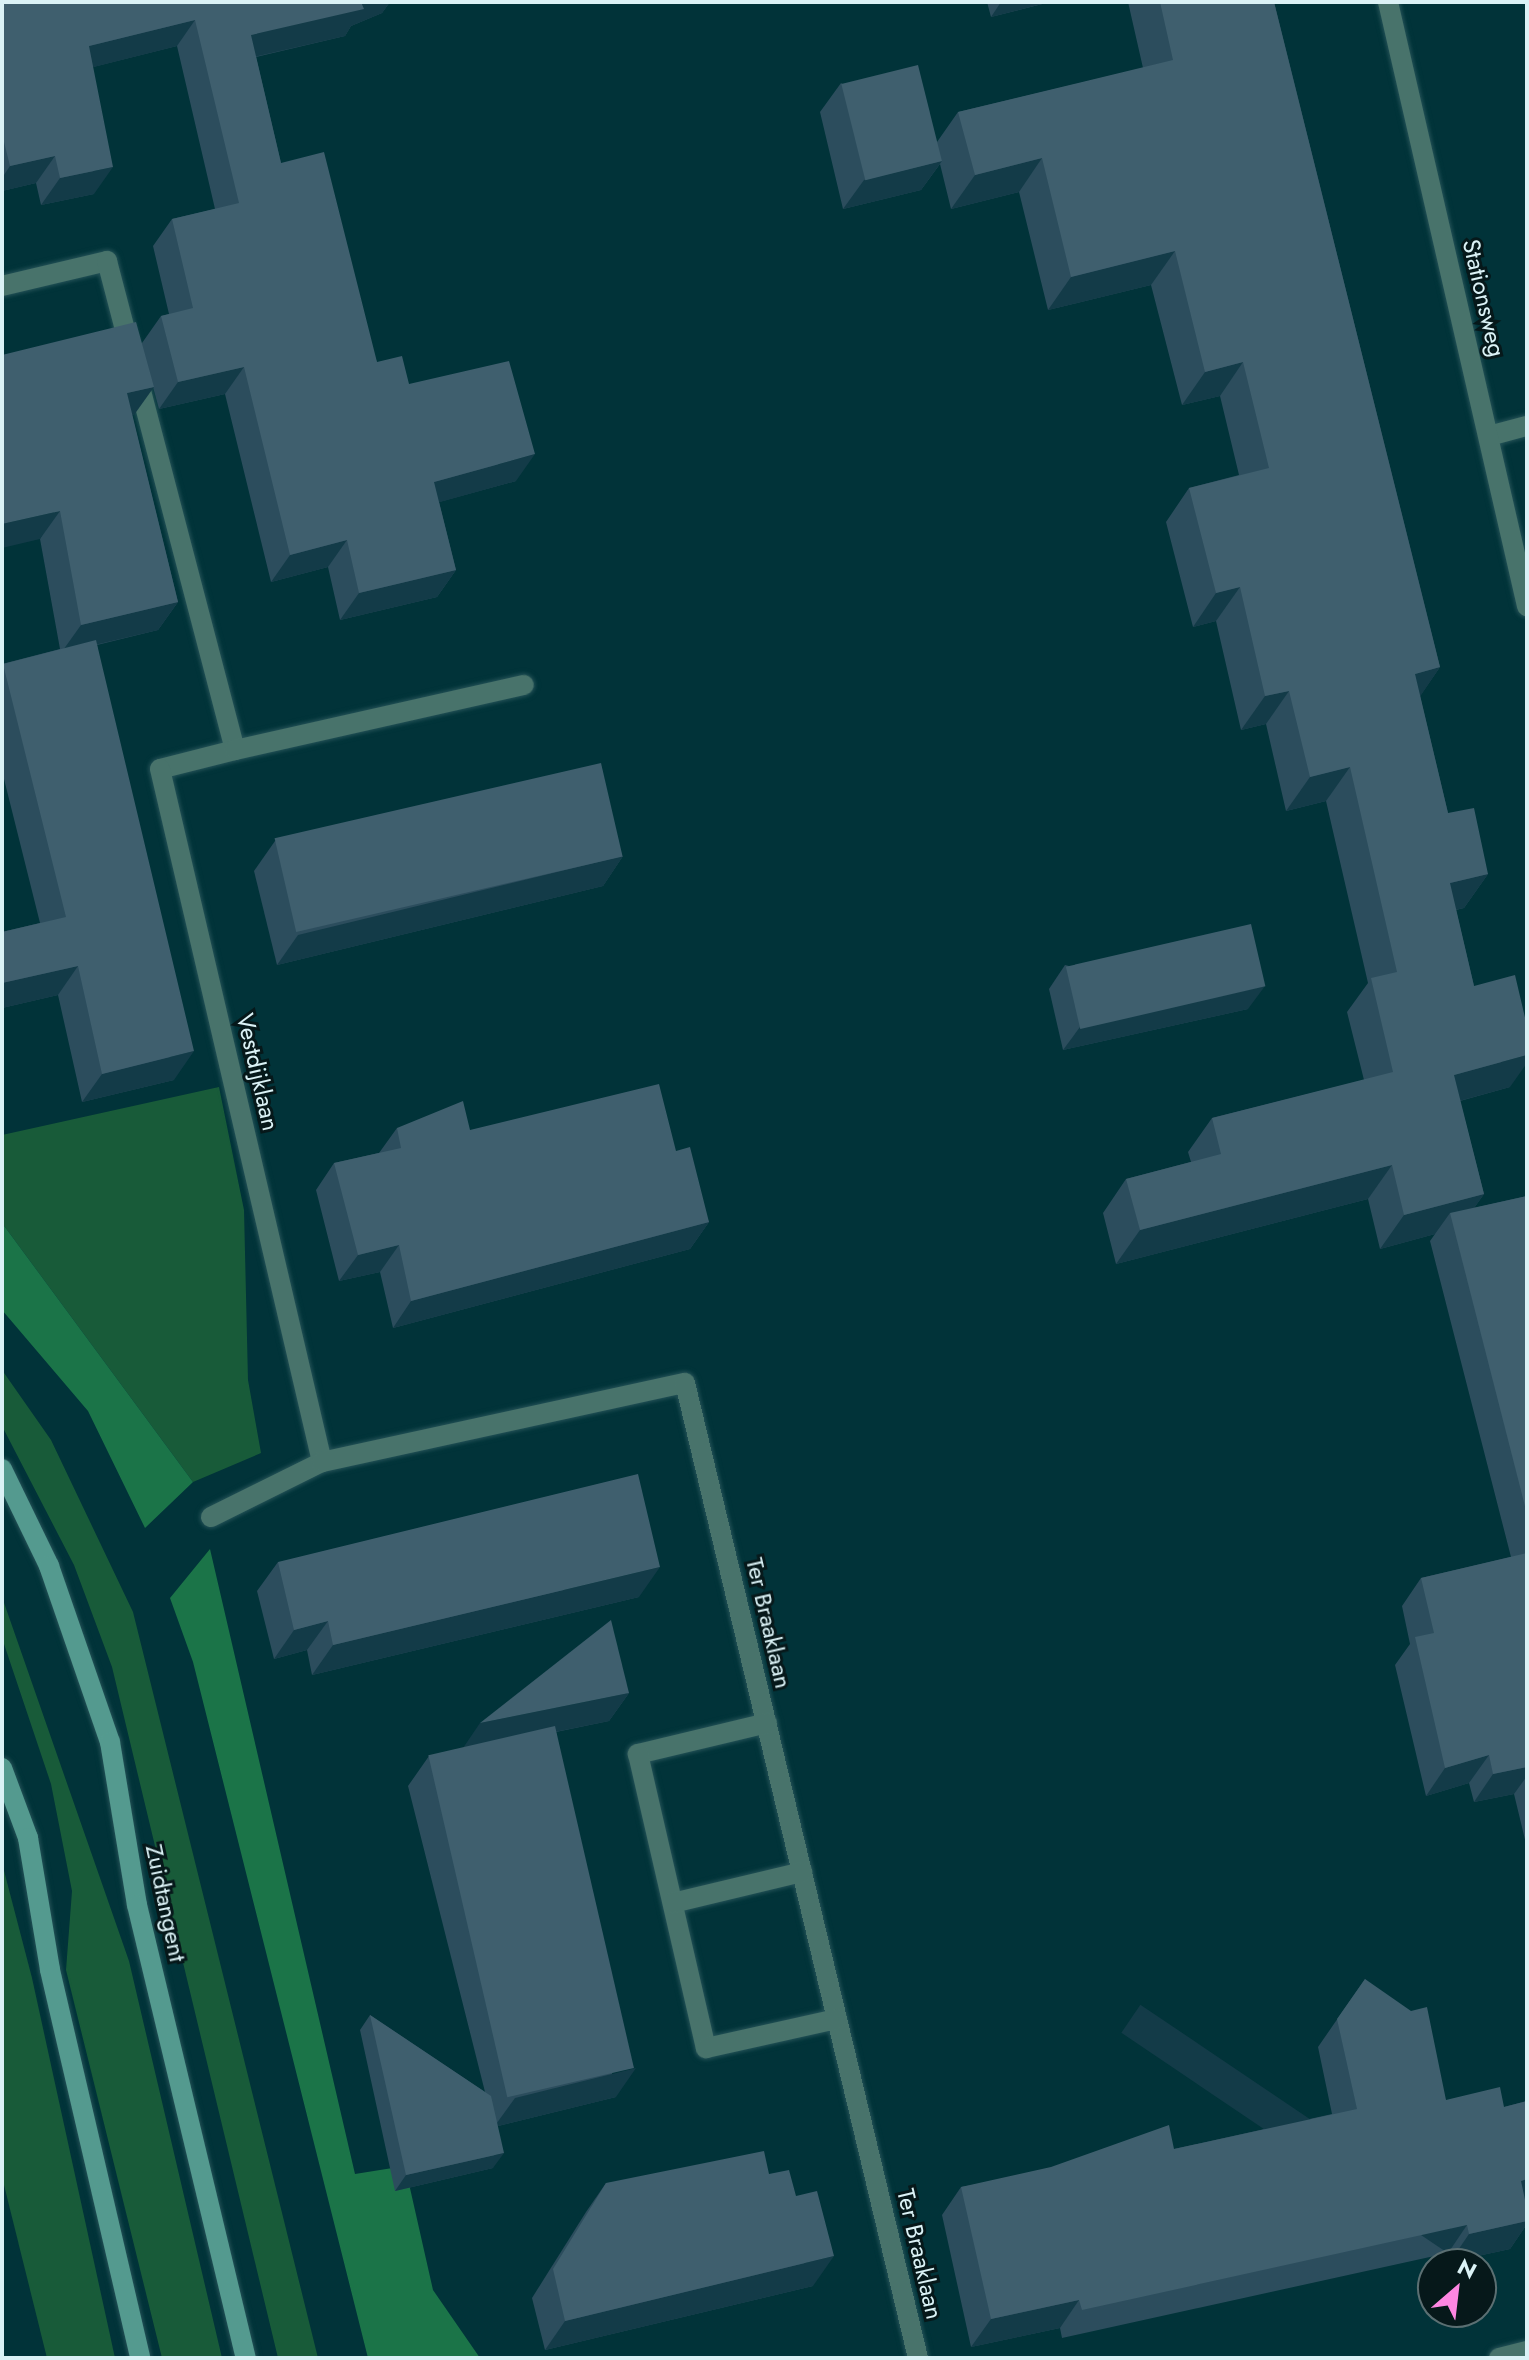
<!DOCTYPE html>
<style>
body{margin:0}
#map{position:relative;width:1529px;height:2360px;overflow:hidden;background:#013339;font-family:Jost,sans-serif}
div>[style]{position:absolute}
.green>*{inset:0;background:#185b39}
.forest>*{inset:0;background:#1b7448}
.roads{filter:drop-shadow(0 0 2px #245257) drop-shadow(0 0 2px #245257)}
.lane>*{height:20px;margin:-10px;padding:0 10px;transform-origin:10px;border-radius:10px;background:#48736b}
.street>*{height:20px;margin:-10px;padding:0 10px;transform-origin:10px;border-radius:10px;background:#48736b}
.secondary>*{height:20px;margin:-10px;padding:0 10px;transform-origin:10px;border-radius:10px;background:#549a8f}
.wall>*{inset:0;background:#2c4d5d}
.shaded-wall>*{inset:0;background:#133b48;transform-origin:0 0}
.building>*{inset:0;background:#3f5f6e;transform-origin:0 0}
span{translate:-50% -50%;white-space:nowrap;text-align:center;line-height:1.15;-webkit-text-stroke:6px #06181a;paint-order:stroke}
.street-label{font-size:24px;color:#dbf2f6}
.frame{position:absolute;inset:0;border:4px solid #dbf2f6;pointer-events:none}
.north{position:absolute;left:1417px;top:2248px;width:80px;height:80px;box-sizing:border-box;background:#06181a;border:2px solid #5b6f72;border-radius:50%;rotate:28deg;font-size:22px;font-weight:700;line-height:32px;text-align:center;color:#dbf2f6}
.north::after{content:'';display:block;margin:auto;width:28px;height:36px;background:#fd86e2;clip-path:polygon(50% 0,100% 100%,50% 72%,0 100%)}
</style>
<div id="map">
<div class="green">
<div style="clip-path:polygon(219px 1087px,244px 1210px,248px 1380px,261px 1453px,193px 1482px,2px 1223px,2px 1135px)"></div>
<div style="clip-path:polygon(2px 1370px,51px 1440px,133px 1612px,318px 2358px,278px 2358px,112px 1667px,74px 1565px,2px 1426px)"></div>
<div style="clip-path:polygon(2px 1597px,129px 1961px,222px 2358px,162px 2358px,66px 1970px,72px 1891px,51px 1784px,2px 1638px)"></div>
<div style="clip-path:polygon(2px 1863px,32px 1978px,115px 2358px,47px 2358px,2px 2177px)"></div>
</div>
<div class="forest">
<div style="clip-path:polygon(2px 1223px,193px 1482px,145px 1528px,88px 1411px,2px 1310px)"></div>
<div style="clip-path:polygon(210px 1549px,355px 2174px,405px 2166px,433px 2290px,480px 2358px,368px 2358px,193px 1662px,170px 1598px)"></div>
</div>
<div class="roads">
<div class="lane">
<div style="left:1489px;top:436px;width:39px;rotate:-15deg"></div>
</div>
<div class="street">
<div style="left:1388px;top:2px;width:620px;rotate:77.04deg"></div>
<div style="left:2px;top:286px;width:108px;rotate:-13.4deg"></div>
<div style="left:107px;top:261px;width:505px;rotate:75.33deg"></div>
<div style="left:235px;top:750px;width:77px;rotate:165.8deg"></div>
<div style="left:160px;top:769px;width:712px;rotate:76.84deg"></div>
<div style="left:235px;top:750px;width:296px;rotate:-12.7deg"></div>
<div style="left:211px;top:1517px;width:124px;rotate:-26.4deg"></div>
<div style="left:322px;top:1462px;width:371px;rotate:-12.3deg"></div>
<div style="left:685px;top:1383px;width:1002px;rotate:76.56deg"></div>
<div style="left:767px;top:1723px;width:133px;rotate:166.5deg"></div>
<div style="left:638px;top:1754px;width:302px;rotate:77deg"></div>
<div style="left:706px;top:2048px;width:134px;rotate:-12.5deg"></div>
<div style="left:673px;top:1903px;width:133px;rotate:-13.5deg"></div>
<div style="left:1499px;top:2358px;width:29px;rotate:-14deg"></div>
</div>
<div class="secondary">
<div style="left:2px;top:1469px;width:108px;rotate:64.1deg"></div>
<div style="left:49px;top:1566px;width:186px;rotate:70.9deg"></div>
<div style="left:110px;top:1742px;width:165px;rotate:80.6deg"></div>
<div style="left:137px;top:1905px;width:466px;rotate:76.5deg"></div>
<div style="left:2px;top:1768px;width:75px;rotate:69.6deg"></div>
<div style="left:28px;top:1838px;width:134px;rotate:80.5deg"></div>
<div style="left:50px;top:1970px;width:398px;rotate:76.9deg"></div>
</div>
</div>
<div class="wall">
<div style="clip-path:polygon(2px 2px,390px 2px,382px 13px,351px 26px,345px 36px,256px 57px,281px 163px,377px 362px,409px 384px,516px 481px,439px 502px,456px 570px,437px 597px,340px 620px,328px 567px,271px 582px,225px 394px,159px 409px,153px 387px,132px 415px,178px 602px,158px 630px,97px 645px,174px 1080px,82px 1102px,58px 995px,2px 1008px,2px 932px,40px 923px,2px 771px,2px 664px,60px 649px,40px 539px,142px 343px,161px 316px,169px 314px,153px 246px,172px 219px,215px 209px,177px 46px,93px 67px,94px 194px,41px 205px,36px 183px,2px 191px)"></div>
<div style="clip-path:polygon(987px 2px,1050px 2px,991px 17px)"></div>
<div style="clip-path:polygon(1128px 2px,1274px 2px,1440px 667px,1420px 696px,1448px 813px,1488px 874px,1464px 908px,1456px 910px,1474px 986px,1510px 1087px,1460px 1101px,1484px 1194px,1474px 1208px,1527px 1196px,1527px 1848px,1514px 1794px,1474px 1802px,1469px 1783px,1426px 1796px,1395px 1665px,1410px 1644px,1402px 1606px,1421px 1578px,1511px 1557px,1430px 1241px,1435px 1234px,1380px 1249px,1368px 1199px,1116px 1264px,1103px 1213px,1126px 1179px,1191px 1162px,1188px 1152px,1212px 1118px,1364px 1080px,1347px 1012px,1368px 983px,1326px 801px,1286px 811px,1266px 724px,1241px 730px,1216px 621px,1193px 627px,1166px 522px,1189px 488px,1239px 475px,1220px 396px,1182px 405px,1151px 285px,1048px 310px,1019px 192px,951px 209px,940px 164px,921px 190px,843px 209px,820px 112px,841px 83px,937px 142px,958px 112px,1143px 68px)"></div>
<div style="clip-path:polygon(275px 841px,623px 856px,603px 886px,277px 965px,254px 871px)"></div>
<div style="clip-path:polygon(1065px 965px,1248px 1009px,1063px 1050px,1049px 989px)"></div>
<div style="clip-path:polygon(397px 1128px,470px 1130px,676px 1151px,709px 1222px,690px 1249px,393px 1328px,380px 1272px,339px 1281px,316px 1190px,334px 1163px,379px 1153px)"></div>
<div style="clip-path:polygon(278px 1562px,639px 1597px,312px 1675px,307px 1650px,274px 1659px,257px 1591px)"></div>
<div style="clip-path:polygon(629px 1693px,609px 1721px,556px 1732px,616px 2097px,498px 2126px,493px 2168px,395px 2191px,360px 2030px,370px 2015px,485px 2092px,408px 1786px,429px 1756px,463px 1748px)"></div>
<div style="clip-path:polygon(1365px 1979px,1446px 2100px,1504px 2107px,1527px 2101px,1527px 2203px,1526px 2203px,1527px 2224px,1510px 2249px,1450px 2262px,1448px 2253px,1062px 2338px,1060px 2328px,971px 2347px,942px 2215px,961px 2187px,1174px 2149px,1332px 2114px,1318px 2047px)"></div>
<div style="clip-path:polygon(769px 2174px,813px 2286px,545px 2350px,532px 2298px,586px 2212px,606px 2183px)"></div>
</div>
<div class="shaded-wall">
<div style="clip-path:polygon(363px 2px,390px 2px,382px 13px,351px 26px,345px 36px,232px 62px,251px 35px)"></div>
<div style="clip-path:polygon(1001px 2px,1050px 2px,991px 17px)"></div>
<div style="clip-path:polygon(195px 20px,177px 46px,70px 73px,89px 46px)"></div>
<div style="clip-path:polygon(55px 156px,36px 183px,2px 191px,2px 178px,10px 166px)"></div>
<div style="clip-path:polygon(1042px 158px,1019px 192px,951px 209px,975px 175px)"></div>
<div style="clip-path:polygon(942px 161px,921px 190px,843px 209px,864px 180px)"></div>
<div style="clip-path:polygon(113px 167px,94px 194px,41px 205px,60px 178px)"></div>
<div style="clip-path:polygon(1175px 251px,1151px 285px,1048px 310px,1071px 277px)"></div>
<div style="clip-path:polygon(1243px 362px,1220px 396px,1182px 405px,1205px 372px)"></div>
<div style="clip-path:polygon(244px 367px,225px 394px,159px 409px,178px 382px)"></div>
<div style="clip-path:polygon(154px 387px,134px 415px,107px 421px,127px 393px)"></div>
<div style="clip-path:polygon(535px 454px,516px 481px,415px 509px,434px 482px)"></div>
<div style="clip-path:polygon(60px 511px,40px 539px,2px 548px,2px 524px)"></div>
<div style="clip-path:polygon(347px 540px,328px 567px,271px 582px,290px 555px)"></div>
<div style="clip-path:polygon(456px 570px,437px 597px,340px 620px,359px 593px)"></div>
<div style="clip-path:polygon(1240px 587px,1216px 621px,1193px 627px,1216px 593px)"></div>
<div style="clip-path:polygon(178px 602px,158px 630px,61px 653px,81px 625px)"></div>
<div style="clip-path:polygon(1440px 667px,1417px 701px,1415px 674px)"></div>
<div style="clip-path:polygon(1289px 691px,1266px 724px,1241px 730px,1265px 696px)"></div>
<div style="clip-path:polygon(1350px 767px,1326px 801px,1286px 811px,1310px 777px)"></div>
<div style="clip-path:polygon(623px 856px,603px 886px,277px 965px,298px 935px)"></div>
<div style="clip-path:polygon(1488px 874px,1464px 908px,1426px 916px,1450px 883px)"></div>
<div style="clip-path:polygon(78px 966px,58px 995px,2px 1008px,2px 983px)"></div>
<div style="clip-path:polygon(1265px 986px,1248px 1009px,1063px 1050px,1080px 1027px)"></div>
<div style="clip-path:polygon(194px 1051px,174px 1080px,82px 1102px,102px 1074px)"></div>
<div style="clip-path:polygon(1527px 1055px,1527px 1063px,1510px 1087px,1430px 1109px,1454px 1075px)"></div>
<div style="clip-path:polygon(1392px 1165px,1368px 1199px,1116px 1264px,1140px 1230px)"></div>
<div style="clip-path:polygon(1484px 1194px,1460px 1228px,1450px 1213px,1435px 1234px,1380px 1249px,1404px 1215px)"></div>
<div style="clip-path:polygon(709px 1222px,690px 1249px,393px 1328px,411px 1301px)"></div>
<div style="clip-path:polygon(399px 1245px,380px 1272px,339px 1281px,358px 1255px)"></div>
<div style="clip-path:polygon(660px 1567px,639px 1597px,312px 1675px,333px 1645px)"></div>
<div style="clip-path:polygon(328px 1621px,307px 1650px,274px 1659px,294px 1630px)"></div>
<div style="clip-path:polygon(629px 1693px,609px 1721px,461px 1751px,480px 1723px)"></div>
<div style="clip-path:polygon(1489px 1755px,1469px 1783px,1426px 1796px,1445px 1768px)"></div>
<div style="clip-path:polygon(1527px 1767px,1527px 1776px,1514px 1794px,1474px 1802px,1493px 1774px)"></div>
<div style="clip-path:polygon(636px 2068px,616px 2097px,494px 2127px,515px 2098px)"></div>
<div style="clip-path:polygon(504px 2153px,493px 2168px,395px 2191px,406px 2175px)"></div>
<div style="clip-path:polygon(1527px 2179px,1527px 2203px,1501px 2209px,1521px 2181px)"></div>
<div style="clip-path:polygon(1527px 2221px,1527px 2224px,1510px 2249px,1450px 2262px,1469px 2234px)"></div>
<div style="left:1467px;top:2225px;width:34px;height:394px;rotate:124deg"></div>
<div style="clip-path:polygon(834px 2256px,813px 2286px,545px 2350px,565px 2321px)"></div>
<div style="clip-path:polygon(1079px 2300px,1060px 2328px,971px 2347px,991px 2319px)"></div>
</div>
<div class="building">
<div style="clip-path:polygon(2px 2px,363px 2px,361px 2px,364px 9px,251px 35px,281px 163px,324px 152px,377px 362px,402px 356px,409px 384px,509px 361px,535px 454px,434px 482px,456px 570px,359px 593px,347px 540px,290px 555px,244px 367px,178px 382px,161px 316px,193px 308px,172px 219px,239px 203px,195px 20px,89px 46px,113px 167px,60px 178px,55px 156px,10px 166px,2px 134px)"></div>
<div style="clip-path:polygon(1160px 2px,1274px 2px,1440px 667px,1415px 674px,1448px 813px,1474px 808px,1488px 874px,1450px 883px,1474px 986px,1515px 975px,1527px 1026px,1527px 1055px,1454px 1075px,1484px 1194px,1404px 1215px,1392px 1165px,1140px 1230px,1126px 1179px,1221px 1154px,1212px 1118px,1393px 1072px,1371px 978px,1397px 972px,1350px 767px,1310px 777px,1289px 691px,1265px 696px,1240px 587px,1216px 593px,1189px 488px,1269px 468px,1243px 362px,1205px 372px,1175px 251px,1071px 277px,1042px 158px,975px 175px,958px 112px,1173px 60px)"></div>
<div style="left:918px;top:65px;width:99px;height:79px;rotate:76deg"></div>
<div style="clip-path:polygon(136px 322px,154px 387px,127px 393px,178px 602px,81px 625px,60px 511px,2px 524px,2px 355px)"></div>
<div style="clip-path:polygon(96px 640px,194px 1051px,102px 1074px,78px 966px,2px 983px,2px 932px,66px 917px,3px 664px)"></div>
<div style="left:601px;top:763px;width:96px;height:335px;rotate:77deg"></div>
<div style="left:1251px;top:924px;width:64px;height:190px;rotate:77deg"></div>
<div style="clip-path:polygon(659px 1084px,676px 1151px,690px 1147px,709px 1222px,411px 1301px,399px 1245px,358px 1255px,334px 1163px,401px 1148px,397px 1128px,463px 1101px,470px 1130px)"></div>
<div style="clip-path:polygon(1527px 1196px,1527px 1514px,1450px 1213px)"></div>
<div style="clip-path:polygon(638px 1474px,660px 1567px,333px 1645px,328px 1621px,294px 1630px,278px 1562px)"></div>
<div style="clip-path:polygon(1527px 1553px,1527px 1767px,1493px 1774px,1489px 1755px,1445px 1768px,1415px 1637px,1434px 1633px,1421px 1578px)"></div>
<div style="clip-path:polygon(611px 1620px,629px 1693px,480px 1723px)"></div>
<div style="left:555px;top:1726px;width:351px;height:130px;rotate:77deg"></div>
<div style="clip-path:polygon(1365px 1979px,1411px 2011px,1427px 2007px,1446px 2100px,1500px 2087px,1504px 2107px,1527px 2101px,1527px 2179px,1521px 2181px,1527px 2209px,1527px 2221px,1469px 2234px,1467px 2225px,1082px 2310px,1079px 2300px,991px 2319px,961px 2187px,1051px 2167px,1169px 2125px,1174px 2149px,1357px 2109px,1337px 2019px)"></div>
<div style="clip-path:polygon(370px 2015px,491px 2096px,504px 2153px,406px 2175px)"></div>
<div style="clip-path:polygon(764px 2151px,769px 2174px,789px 2170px,796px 2196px,817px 2191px,834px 2256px,565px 2321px,553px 2269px,606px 2183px)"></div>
</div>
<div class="street-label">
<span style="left:1484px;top:298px;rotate:77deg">Stationsweg</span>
<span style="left:258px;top:1072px;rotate:77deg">Vestdijklaan</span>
<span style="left:769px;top:1623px;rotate:77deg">Ter Braaklaan</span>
<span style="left:166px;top:1903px;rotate:78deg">Zuidtangent</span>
<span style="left:920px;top:2254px;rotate:77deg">Ter Braaklaan</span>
</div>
<div class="frame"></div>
<div class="north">N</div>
</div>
